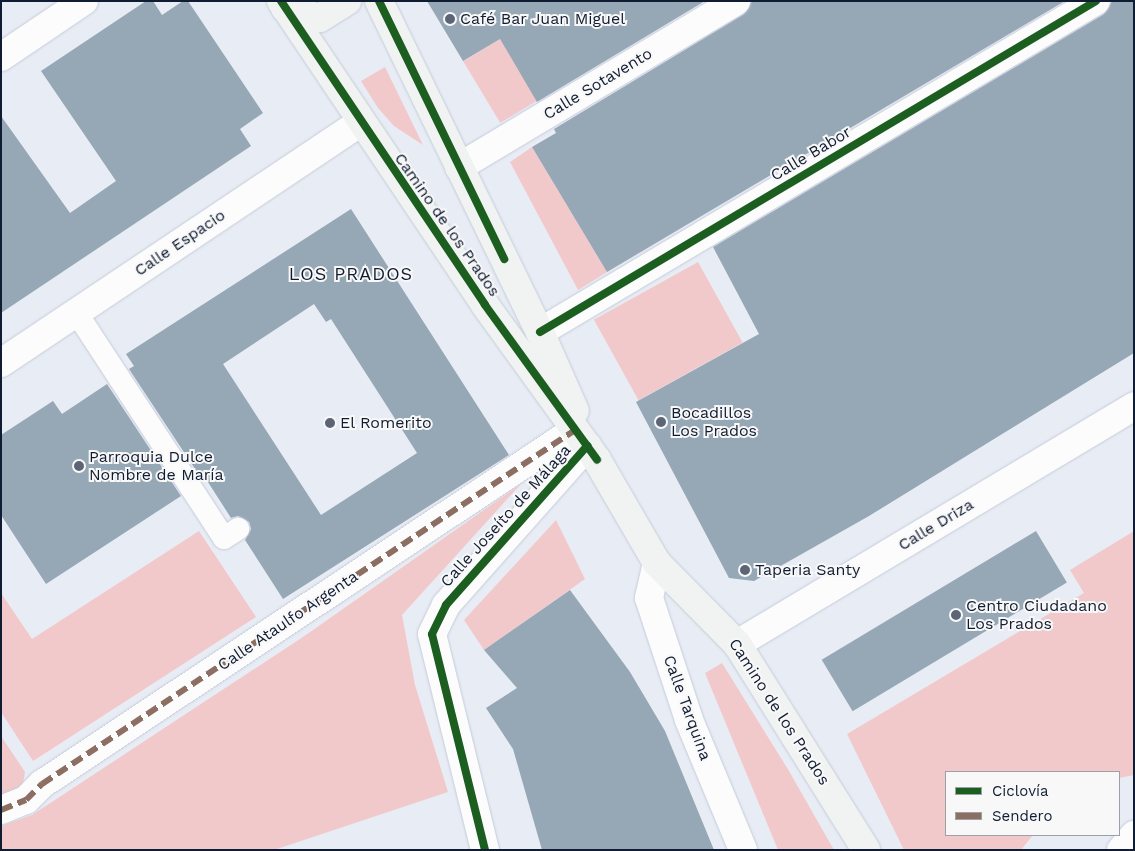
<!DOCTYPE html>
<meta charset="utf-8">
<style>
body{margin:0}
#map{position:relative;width:1135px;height:851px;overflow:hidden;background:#e8ecf4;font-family:"Work Sans",sans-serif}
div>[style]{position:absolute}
.green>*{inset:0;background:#f2c9cb;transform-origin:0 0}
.building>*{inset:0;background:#96a7b5;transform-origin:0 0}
.roads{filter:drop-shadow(0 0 1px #c4ccdb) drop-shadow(0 0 1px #c4ccdb)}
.lane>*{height:22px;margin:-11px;padding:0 11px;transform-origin:11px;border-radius:11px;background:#fcfcfd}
.street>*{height:28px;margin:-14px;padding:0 14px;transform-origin:14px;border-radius:14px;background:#fcfcfd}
.secondary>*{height:28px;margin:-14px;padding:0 14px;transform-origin:14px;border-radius:14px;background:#f0f3f1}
.quiet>*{height:6px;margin-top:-3px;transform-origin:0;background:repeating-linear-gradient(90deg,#8d6e63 0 12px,transparent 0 18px)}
.cycleway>*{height:8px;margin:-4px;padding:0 4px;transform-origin:4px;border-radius:4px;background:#1b5e20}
.dots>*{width:14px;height:14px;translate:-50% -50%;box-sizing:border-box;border:2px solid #f8f8f8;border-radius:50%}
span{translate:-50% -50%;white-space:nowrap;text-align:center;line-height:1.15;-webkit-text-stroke:4px #f8f8f8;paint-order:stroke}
.poi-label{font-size:16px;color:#101c32}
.left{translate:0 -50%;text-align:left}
.street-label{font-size:16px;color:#101c32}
.neighbourhood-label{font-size:18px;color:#101c32;letter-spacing:1px}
.frame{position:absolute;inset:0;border:2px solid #101c32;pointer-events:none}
.legend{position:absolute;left:945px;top:771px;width:175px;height:65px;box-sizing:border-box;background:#f8f8f8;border:1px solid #9ba0a9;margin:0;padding:6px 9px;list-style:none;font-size:15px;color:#101c32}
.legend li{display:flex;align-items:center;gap:10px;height:25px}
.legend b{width:25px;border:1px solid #9ba0a9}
</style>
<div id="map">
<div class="green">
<div style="left:500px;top:39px;width:72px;height:43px;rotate:59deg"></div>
<div style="clip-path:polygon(385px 67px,423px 145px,394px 126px,378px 108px,361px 81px)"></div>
<div style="clip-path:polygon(532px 147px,607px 272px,578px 290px,510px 162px)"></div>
<div style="left:698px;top:262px;width:92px;height:119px;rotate:61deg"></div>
<div style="clip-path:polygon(521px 484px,402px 615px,415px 685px,448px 792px,274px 850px,1px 850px,1px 826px,32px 815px,303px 637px)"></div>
<div style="clip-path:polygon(556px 520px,585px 579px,484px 650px,464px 620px)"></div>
<div style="clip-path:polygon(199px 531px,256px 617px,33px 761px,1px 712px,1px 593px,32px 639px)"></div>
<div style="clip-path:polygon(1134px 531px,1134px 775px,1119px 778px,1119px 772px,946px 772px,946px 835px,1033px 835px,1021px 850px,904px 850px,847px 734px,1084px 593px,1070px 570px)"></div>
<div style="clip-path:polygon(722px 663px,789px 771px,834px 850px,778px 850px,705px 673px)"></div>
<div style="clip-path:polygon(1px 736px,25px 772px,22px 790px,1px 801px)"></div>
</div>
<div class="building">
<div style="clip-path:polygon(146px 1px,153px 1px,162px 15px,183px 1px,188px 1px,263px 113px,240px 129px,251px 146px,1px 313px,1px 116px,70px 213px,116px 181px,41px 71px)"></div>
<div style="clip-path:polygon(427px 1px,705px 1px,537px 102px,500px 39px,463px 61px)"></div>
<div style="clip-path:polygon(752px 1px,1065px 1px,607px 272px,532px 147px,556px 133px,554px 129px,744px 14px)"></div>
<div style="clip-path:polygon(1112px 1px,1134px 1px,1134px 353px,869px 516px,754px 581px,729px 578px,636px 402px,759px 334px,713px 247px,1104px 14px)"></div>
<div style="clip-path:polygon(evenodd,351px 209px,509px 455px,283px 599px,245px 540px,251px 529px,249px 522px,238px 516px,231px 518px,206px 479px,203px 481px,129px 369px,134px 366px,126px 354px,351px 209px,314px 304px,326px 322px,331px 319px,417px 453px,321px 515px,223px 364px,314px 304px)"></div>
<div style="clip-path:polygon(107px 384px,181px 496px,46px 584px,1px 515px,1px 435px,53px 401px,62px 414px)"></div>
<div style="left:1036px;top:531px;width:60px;height:250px;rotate:59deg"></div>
<div style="clip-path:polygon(570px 590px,630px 672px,665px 731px,714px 850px,542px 850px,513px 749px,486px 708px,517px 688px,484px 650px)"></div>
</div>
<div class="roads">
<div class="lane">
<div style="left:76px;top:312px;width:270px;rotate:56.8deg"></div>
<div style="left:224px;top:538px;width:17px;rotate:-33deg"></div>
</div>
<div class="street">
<div style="left:1px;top:57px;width:100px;rotate:-34deg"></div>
<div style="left:459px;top:167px;width:323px;rotate:-30.9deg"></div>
<div style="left:540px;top:332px;width:647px;rotate:-30.77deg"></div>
<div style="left:1px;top:363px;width:432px;rotate:-33.8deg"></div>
<div style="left:657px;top:563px;width:36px;rotate:103deg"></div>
<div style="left:649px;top:598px;width:128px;rotate:71.8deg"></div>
<div style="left:689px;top:720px;width:141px;rotate:67.4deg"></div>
<div style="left:737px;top:644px;width:463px;rotate:-30.9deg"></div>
<div style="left:1px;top:810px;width:27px;rotate:-22deg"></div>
<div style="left:26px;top:800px;width:23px;rotate:-45deg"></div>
<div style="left:42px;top:784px;width:640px;rotate:-33.59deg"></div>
<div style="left:485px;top:850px;width:222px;rotate:-103.8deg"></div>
<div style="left:432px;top:634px;width:32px;rotate:-64deg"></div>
<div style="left:446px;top:605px;width:213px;rotate:-48.4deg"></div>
<div style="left:1121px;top:850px;width:20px;rotate:-49deg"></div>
</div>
<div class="secondary">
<div style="left:281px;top:1px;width:366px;rotate:56.1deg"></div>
<div style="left:485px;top:305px;width:191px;rotate:54.1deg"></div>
<div style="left:597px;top:460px;width:119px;rotate:59.8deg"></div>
<div style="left:657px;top:563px;width:114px;rotate:45.4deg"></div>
<div style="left:737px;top:644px;width:243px;rotate:57.9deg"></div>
<div style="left:379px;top:1px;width:368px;rotate:64.1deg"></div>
<div style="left:540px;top:332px;width:86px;rotate:66.1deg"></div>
<div style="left:285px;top:8px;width:36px;rotate:16deg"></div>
<div style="left:320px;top:18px;width:32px;rotate:-32deg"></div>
</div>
</div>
<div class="quiet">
<div style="left:1px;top:810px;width:27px;rotate:-22deg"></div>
<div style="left:26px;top:800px;width:23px;rotate:-45deg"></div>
<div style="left:42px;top:784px;width:640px;rotate:-33.59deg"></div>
</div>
<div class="cycleway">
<div style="left:281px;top:1px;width:366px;rotate:56.1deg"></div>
<div style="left:485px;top:305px;width:191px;rotate:54.1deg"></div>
<div style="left:379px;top:1px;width:287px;rotate:64.1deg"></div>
<div style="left:540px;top:332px;width:647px;rotate:-30.77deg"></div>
<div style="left:485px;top:850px;width:222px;rotate:-103.8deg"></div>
<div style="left:432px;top:634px;width:32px;rotate:-64deg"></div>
<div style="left:446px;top:605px;width:213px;rotate:-48.4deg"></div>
</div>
<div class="dots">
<div style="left:450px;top:19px;background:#5c6576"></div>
<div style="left:661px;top:422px;background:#5c6576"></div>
<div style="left:330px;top:423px;background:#5c6576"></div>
<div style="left:79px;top:466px;background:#5c6576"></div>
<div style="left:745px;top:570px;background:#5c6576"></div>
<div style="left:956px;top:615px;background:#5c6576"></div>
</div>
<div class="poi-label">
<span class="left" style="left:460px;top:19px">Café Bar Juan Miguel</span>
<span class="left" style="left:671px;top:422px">Bocadillos<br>Los Prados</span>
<span class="left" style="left:340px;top:423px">El Romerito</span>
<span class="left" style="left:89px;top:466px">Parroquia Dulce<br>Nombre de María</span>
<span class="left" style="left:755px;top:570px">Taperia Santy</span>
<span class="left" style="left:966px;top:615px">Centro Ciudadano<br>Los Prados</span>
</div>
<div class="street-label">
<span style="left:598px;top:84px;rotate:-31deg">Calle Sotavento</span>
<span style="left:811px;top:154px;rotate:-31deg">Calle Babor</span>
<span style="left:447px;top:225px;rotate:55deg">Camino de los Prados</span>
<span style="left:180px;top:243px;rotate:-34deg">Calle Espacio</span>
<span style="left:506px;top:516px;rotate:-48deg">Calle Joseíto de Málaga</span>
<span style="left:936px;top:525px;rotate:-31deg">Calle Driza</span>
<span style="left:288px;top:621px;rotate:-34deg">Calle Ataulfo Argenta</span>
<span style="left:687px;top:708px;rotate:70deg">Calle Tarquina</span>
<span style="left:779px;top:712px;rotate:57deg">Camino de los Prados</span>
</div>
<div class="neighbourhood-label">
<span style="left:351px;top:274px">LOS PRADOS</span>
</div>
<div class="frame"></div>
<ul class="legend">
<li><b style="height:6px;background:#1b5e20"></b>Ciclovía</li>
<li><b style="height:6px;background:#8d6e63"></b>Sendero</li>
</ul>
</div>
